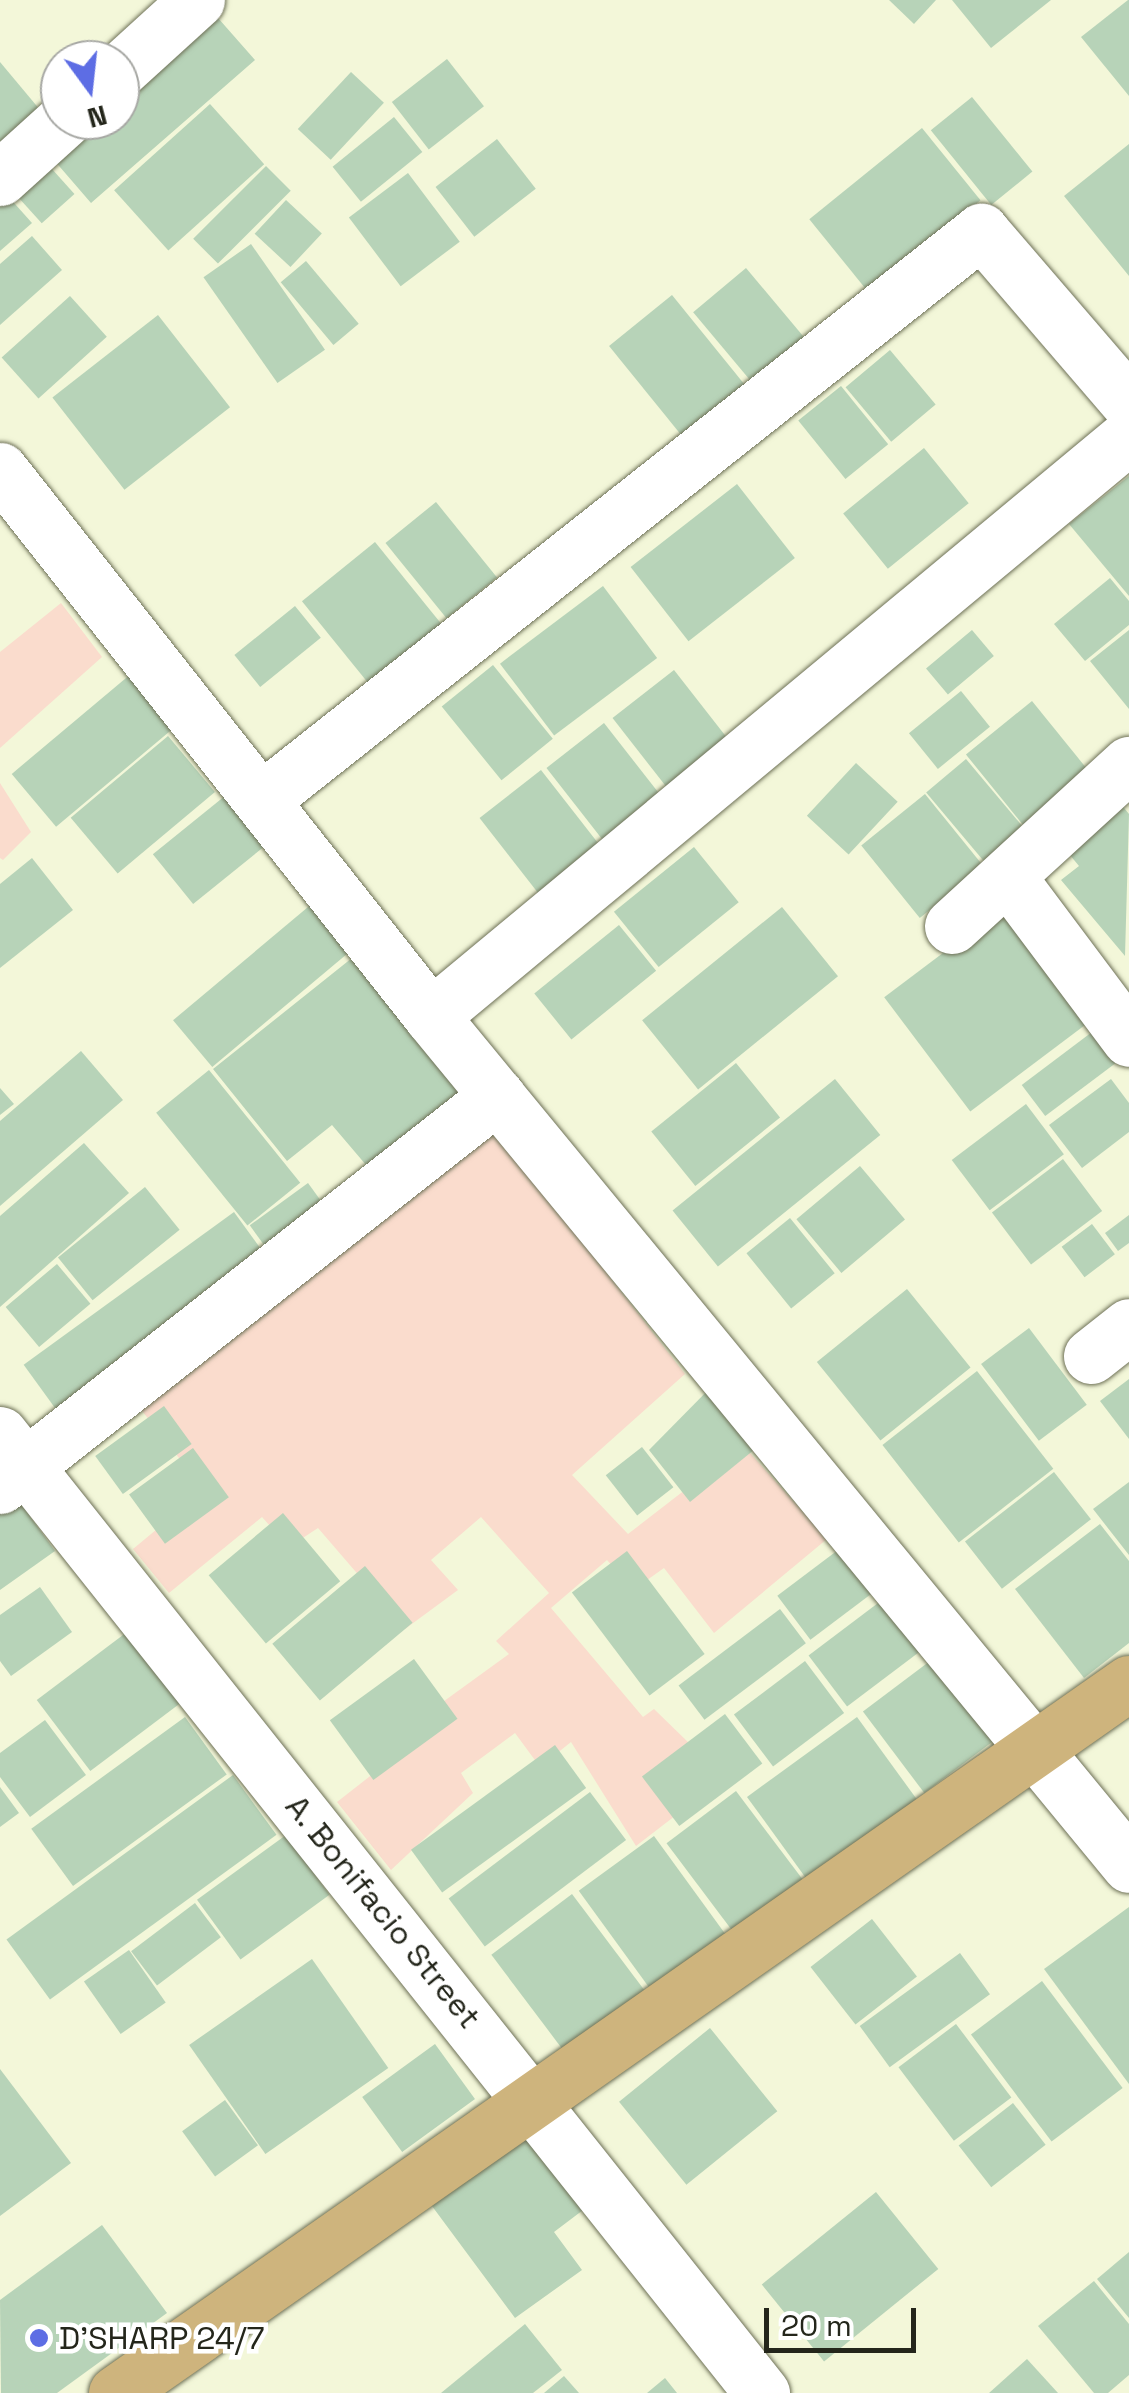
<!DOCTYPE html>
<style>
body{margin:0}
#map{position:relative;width:1129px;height:2393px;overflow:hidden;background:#f3f7d9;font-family:"Space Grotesk",sans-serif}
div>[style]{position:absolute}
.green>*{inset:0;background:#fadccd}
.building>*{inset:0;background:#b7d3b8;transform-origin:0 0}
.roads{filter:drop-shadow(0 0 2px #6e7157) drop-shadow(0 0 2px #6e7157)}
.minor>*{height:55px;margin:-27.5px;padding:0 27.5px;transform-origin:27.5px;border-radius:27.5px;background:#fff}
.major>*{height:55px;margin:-27.5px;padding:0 27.5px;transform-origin:27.5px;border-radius:27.5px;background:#ceb47d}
.dots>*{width:28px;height:28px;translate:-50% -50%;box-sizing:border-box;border:5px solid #fff;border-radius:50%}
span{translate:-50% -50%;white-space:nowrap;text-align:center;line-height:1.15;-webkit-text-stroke:9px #fff;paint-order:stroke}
.street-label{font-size:32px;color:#24261b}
.poi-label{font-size:32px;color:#24261b}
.left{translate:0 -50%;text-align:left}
.north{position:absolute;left:40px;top:40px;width:100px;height:100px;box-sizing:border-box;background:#fff;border:2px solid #a7a8a4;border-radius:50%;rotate:165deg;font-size:28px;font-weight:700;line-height:40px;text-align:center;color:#24261b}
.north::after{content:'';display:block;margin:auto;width:35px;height:45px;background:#5d6de4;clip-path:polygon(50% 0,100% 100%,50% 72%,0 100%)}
.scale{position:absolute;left:764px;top:2308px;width:152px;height:45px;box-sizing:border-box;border:5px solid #24261b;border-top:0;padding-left:12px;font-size:30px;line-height:35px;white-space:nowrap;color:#24261b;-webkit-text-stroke:8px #fff;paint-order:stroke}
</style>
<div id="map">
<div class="green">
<div style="clip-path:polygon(61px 603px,102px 657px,0 748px,0 652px)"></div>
<div style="clip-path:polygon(0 783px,31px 832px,3px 860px,0 858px)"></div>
<div style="clip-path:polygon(490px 1123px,685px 1374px,572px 1475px,628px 1534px,743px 1445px,827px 1539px,714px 1633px,664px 1568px,633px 1590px,607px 1560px,551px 1608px,643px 1717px,654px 1709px,691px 1745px,684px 1809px,636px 1846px,571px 1742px,540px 1767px,515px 1733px,461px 1773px,473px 1793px,391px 1870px,337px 1802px,438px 1723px,429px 1712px,509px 1654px,496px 1641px,549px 1593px,481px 1517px,431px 1560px,458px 1590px,405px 1629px,318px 1528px,289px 1547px,262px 1517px,169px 1593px,133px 1549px,204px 1490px,132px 1398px)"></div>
</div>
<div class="building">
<div style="clip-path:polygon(889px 0,936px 0,914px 24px)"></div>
<div style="clip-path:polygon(952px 0,1051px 0,991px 48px)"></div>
<div style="clip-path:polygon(1128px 0,1129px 0,1129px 96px,1081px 37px)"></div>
<div style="clip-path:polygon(211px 10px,255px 60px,91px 203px,47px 152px,84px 120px,120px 120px,120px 88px)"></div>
<div style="left:447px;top:59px;width:60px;height:70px;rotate:52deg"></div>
<div style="clip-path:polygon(0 62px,51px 123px,0 165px)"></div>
<div style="left:351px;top:72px;width:45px;height:78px;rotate:43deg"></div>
<div style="left:972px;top:97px;width:96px;height:53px;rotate:51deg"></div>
<div style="left:210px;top:104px;width:81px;height:129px;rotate:48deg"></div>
<div style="left:394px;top:117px;width:45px;height:79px;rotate:51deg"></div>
<div style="left:922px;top:128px;width:93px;height:145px;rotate:51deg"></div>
<div style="left:497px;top:139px;width:63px;height:78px;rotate:52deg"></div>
<div style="clip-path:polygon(1129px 144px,1129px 276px,1064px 196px)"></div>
<div style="left:43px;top:159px;width:47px;height:44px;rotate:48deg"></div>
<div style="left:266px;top:166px;width:35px;height:103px;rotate:45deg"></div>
<div style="left:408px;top:173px;width:86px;height:74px;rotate:53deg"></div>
<div style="clip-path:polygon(7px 195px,32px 223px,0 251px,0 201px)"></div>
<div style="left:286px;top:200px;width:49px;height:46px;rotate:43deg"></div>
<div style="clip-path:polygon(32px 236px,62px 270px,0 325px,0 264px)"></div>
<div style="left:251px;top:244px;width:129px;height:58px;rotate:55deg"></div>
<div style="left:306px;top:261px;width:82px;height:33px;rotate:50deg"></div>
<div style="left:746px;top:268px;width:104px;height:69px;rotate:50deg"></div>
<div style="left:672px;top:295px;width:123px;height:81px;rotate:51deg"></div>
<div style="left:70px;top:296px;width:55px;height:92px;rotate:48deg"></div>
<div style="left:158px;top:315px;width:117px;height:134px;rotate:52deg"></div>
<div style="left:890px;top:350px;width:71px;height:58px;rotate:50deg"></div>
<div style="left:841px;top:386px;width:75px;height:55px;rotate:51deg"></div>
<div style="left:924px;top:448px;width:71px;height:104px;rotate:51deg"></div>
<div style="clip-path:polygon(1129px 476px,1129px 596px,1069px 524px)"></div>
<div style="left:737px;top:484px;width:94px;height:135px;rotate:52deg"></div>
<div style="left:436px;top:502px;width:97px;height:65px;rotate:51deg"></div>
<div style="left:375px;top:542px;width:111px;height:94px;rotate:51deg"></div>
<div style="clip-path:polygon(1110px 578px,1129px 601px,1129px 625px,1085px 661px,1054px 624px)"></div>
<div style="left:603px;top:586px;width:90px;height:129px;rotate:53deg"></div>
<div style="left:295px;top:606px;width:41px;height:78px;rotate:51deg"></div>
<div style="left:972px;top:630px;width:34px;height:60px;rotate:50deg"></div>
<div style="clip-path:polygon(1129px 630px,1129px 709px,1090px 661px)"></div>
<div style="left:493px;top:665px;width:95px;height:66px;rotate:51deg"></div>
<div style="left:674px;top:670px;width:100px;height:78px;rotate:52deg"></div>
<div style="left:132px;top:673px;width:69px;height:157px;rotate:50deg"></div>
<div style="left:961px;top:691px;width:46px;height:67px;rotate:51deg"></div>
<div style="left:1032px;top:701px;width:101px;height:85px;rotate:51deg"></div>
<div style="left:604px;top:723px;width:101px;height:73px;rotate:52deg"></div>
<div style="left:168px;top:736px;width:73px;height:127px;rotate:50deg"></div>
<div style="left:966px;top:759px;width:99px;height:52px;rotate:50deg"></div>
<div style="left:856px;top:763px;width:57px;height:72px;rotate:43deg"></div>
<div style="left:541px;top:770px;width:104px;height:78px;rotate:52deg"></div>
<div style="left:236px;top:787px;width:64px;height:107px;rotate:51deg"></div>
<div style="left:925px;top:794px;width:93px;height:82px;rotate:51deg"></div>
<div style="clip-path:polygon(1115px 797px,1129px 814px,1125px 956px,1061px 880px,1079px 866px,1060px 843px)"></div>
<div style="left:694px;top:847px;width:71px;height:103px;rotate:51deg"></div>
<div style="clip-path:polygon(32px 858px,73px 910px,0 968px,0 884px)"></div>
<div style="left:314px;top:902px;width:61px;height:184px;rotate:50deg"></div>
<div style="left:782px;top:907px;width:89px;height:180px;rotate:51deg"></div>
<div style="left:1004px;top:907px;width:143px;height:150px;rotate:53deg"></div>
<div style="left:619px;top:925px;width:59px;height:109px;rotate:51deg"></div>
<div style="clip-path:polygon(357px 954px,470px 1093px,372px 1172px,332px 1125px,287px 1161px,213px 1069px)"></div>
<div style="left:1100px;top:1026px;width:39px;height:98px;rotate:53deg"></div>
<div style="clip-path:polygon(81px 1051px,123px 1100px,0 1206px,0 1121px)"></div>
<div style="left:736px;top:1063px;width:70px;height:109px;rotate:51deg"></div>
<div style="left:209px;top:1070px;width:145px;height:68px;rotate:51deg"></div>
<div style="left:835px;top:1079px;width:72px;height:209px;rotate:51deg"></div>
<div style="clip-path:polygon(1111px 1079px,1129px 1103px,1129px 1132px,1082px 1168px,1049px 1125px)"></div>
<div style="clip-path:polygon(0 1088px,14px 1104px,0 1115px)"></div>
<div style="left:1026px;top:1104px;width:63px;height:93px;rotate:53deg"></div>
<div style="clip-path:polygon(84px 1143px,129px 1193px,0 1307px,0 1216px)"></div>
<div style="left:1063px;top:1159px;width:65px;height:89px;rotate:53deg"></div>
<div style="left:860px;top:1166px;width:70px;height:83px;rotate:50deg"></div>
<div style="left:308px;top:1183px;width:49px;height:72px;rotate:54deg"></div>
<div style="left:145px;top:1187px;width:55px;height:112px;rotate:51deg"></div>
<div style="left:234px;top:1212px;width:62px;height:260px;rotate:54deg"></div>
<div style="clip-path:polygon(1129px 1215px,1129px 1243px,1118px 1251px,1105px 1233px)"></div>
<div style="left:790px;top:1218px;width:71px;height:56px;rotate:51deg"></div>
<div style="left:1092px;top:1224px;width:38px;height:38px;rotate:53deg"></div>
<div style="left:57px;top:1264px;width:52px;height:67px;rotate:50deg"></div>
<div style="left:907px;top:1289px;width:101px;height:116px;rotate:51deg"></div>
<div style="left:1029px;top:1328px;width:96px;height:60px;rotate:53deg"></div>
<div style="left:977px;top:1371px;width:124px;height:120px;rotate:52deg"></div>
<div style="clip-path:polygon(1129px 1379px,1129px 1439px,1100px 1401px)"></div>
<div style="clip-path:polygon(717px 1381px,765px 1441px,690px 1502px,649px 1450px)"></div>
<div style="left:164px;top:1406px;width:47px;height:85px;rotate:54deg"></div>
<div style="left:642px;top:1447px;width:51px;height:46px;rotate:52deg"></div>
<div style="left:193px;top:1448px;width:61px;height:79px;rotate:54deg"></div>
<div style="left:1054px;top:1472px;width:60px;height:113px;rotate:52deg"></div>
<div style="clip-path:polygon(1129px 1482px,1129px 1555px,1093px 1509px)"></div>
<div style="clip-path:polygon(16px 1497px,55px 1551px,0 1590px,0 1508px)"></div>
<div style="left:283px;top:1513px;width:89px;height:97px;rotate:50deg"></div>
<div style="clip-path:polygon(1100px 1524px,1129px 1561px,1129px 1643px,1084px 1678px,1015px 1589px)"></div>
<div style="left:842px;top:1547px;width:55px;height:81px;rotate:53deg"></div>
<div style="left:627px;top:1551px;width:129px;height:69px;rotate:53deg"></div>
<div style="left:365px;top:1566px;width:74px;height:121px;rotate:50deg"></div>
<div style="clip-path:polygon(40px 1587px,72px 1632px,11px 1676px,0 1661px,0 1615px)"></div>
<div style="left:890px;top:1594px;width:64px;height:102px;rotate:53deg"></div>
<div style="left:780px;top:1609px;width:43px;height:127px;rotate:53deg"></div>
<div style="left:127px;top:1632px;width:89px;height:113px;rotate:53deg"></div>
<div style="left:938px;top:1655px;width:102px;height:94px;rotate:53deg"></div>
<div style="left:414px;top:1659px;width:74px;height:104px;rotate:54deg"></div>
<div style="left:805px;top:1661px;width:65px;height:89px;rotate:53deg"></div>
<div style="left:725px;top:1714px;width:62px;height:104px;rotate:53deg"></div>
<div style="left:185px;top:1717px;width:71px;height:190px;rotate:54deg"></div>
<div style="left:857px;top:1717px;width:114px;height:136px;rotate:54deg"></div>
<div style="clip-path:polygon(45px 1720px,86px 1775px,30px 1817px,0 1777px,0 1753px)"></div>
<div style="left:555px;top:1745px;width:53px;height:178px;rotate:54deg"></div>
<div style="left:233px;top:1775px;width:74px;height:280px;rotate:54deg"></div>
<div style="clip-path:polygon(0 1787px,19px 1813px,0 1827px)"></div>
<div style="left:736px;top:1791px;width:124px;height:87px;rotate:53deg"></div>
<div style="left:590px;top:1792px;width:60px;height:177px;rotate:53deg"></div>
<div style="left:286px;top:1835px;width:74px;height:110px;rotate:54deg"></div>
<div style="left:654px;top:1836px;width:133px;height:93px;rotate:54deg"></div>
<div style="left:572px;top:1894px;width:126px;height:101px;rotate:53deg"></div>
<div style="left:195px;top:1903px;width:43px;height:80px;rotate:53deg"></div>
<div style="clip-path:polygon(1129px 1907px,1129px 2084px,1044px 1969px)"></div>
<div style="left:872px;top:1919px;width:73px;height:78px;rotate:52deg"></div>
<div style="left:129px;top:1950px;width:64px;height:55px;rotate:55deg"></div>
<div style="left:960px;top:1953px;width:51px;height:124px;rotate:54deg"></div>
<div style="left:312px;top:1959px;width:133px;height:150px;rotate:55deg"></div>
<div style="left:1042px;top:1981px;width:134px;height:89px;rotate:53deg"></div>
<div style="left:956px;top:2024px;width:92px;height:72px;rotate:53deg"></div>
<div style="left:710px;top:2028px;width:107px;height:117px;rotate:51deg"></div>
<div style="left:435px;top:2044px;width:68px;height:90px;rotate:54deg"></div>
<div style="clip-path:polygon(0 2069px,71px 2163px,0 2216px)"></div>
<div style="left:225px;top:2100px;width:56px;height:53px;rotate:54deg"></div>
<div style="left:1013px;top:2103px;width:53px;height:69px;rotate:52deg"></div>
<div style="clip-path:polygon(533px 2126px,591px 2204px,554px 2232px,582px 2270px,515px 2318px,429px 2202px)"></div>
<div style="left:876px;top:2192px;width:99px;height:147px;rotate:51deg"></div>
<div style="clip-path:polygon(102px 2225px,167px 2313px,57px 2393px,1px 2393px,0 2300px)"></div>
<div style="clip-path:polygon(1129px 2252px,1129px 2318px,1097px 2279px)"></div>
<div style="clip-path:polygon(1094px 2281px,1129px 2324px,1129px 2375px,1108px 2393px,1094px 2393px,1038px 2326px)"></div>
<div style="clip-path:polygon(525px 2324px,562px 2370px,533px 2393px,441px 2393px)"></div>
<div style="clip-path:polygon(1027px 2359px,1058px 2393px,989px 2393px)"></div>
<div style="clip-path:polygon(564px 2376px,579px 2393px,544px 2393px)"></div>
<div style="clip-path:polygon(665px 2378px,677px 2393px,647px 2393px)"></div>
</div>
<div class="roads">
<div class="minor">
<div style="left:120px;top:70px;width:104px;rotate:-42.3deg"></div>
<div style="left:0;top:178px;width:86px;rotate:-42.2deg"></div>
<div style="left:0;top:470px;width:696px;rotate:51.71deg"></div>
<div style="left:431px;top:1016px;width:1099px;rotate:50.57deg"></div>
<div style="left:261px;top:800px;width:918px;rotate:-38.32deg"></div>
<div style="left:981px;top:231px;width:227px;rotate:49.3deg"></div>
<div style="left:1008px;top:877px;width:202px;rotate:53.2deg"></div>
<div style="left:952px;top:926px;width:240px;rotate:-42.5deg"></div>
<div style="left:431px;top:1016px;width:908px;rotate:-39.72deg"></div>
<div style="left:1091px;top:1356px;width:48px;rotate:-38.3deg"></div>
<div style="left:0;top:1434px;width:1225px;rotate:51.53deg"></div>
<div style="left:0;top:1486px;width:632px;rotate:-38.12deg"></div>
</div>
<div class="major">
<div style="left:116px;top:2393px;width:1237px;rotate:-35.03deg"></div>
</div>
</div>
<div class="dots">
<div style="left:39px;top:2338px;background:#5d6de4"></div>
</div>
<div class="street-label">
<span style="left:383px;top:1912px;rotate:51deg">A. Bonifacio Street</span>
</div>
<div class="poi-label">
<span class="left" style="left:59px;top:2338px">D'SHARP 24/7</span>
</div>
<div class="north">N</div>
<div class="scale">20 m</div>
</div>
